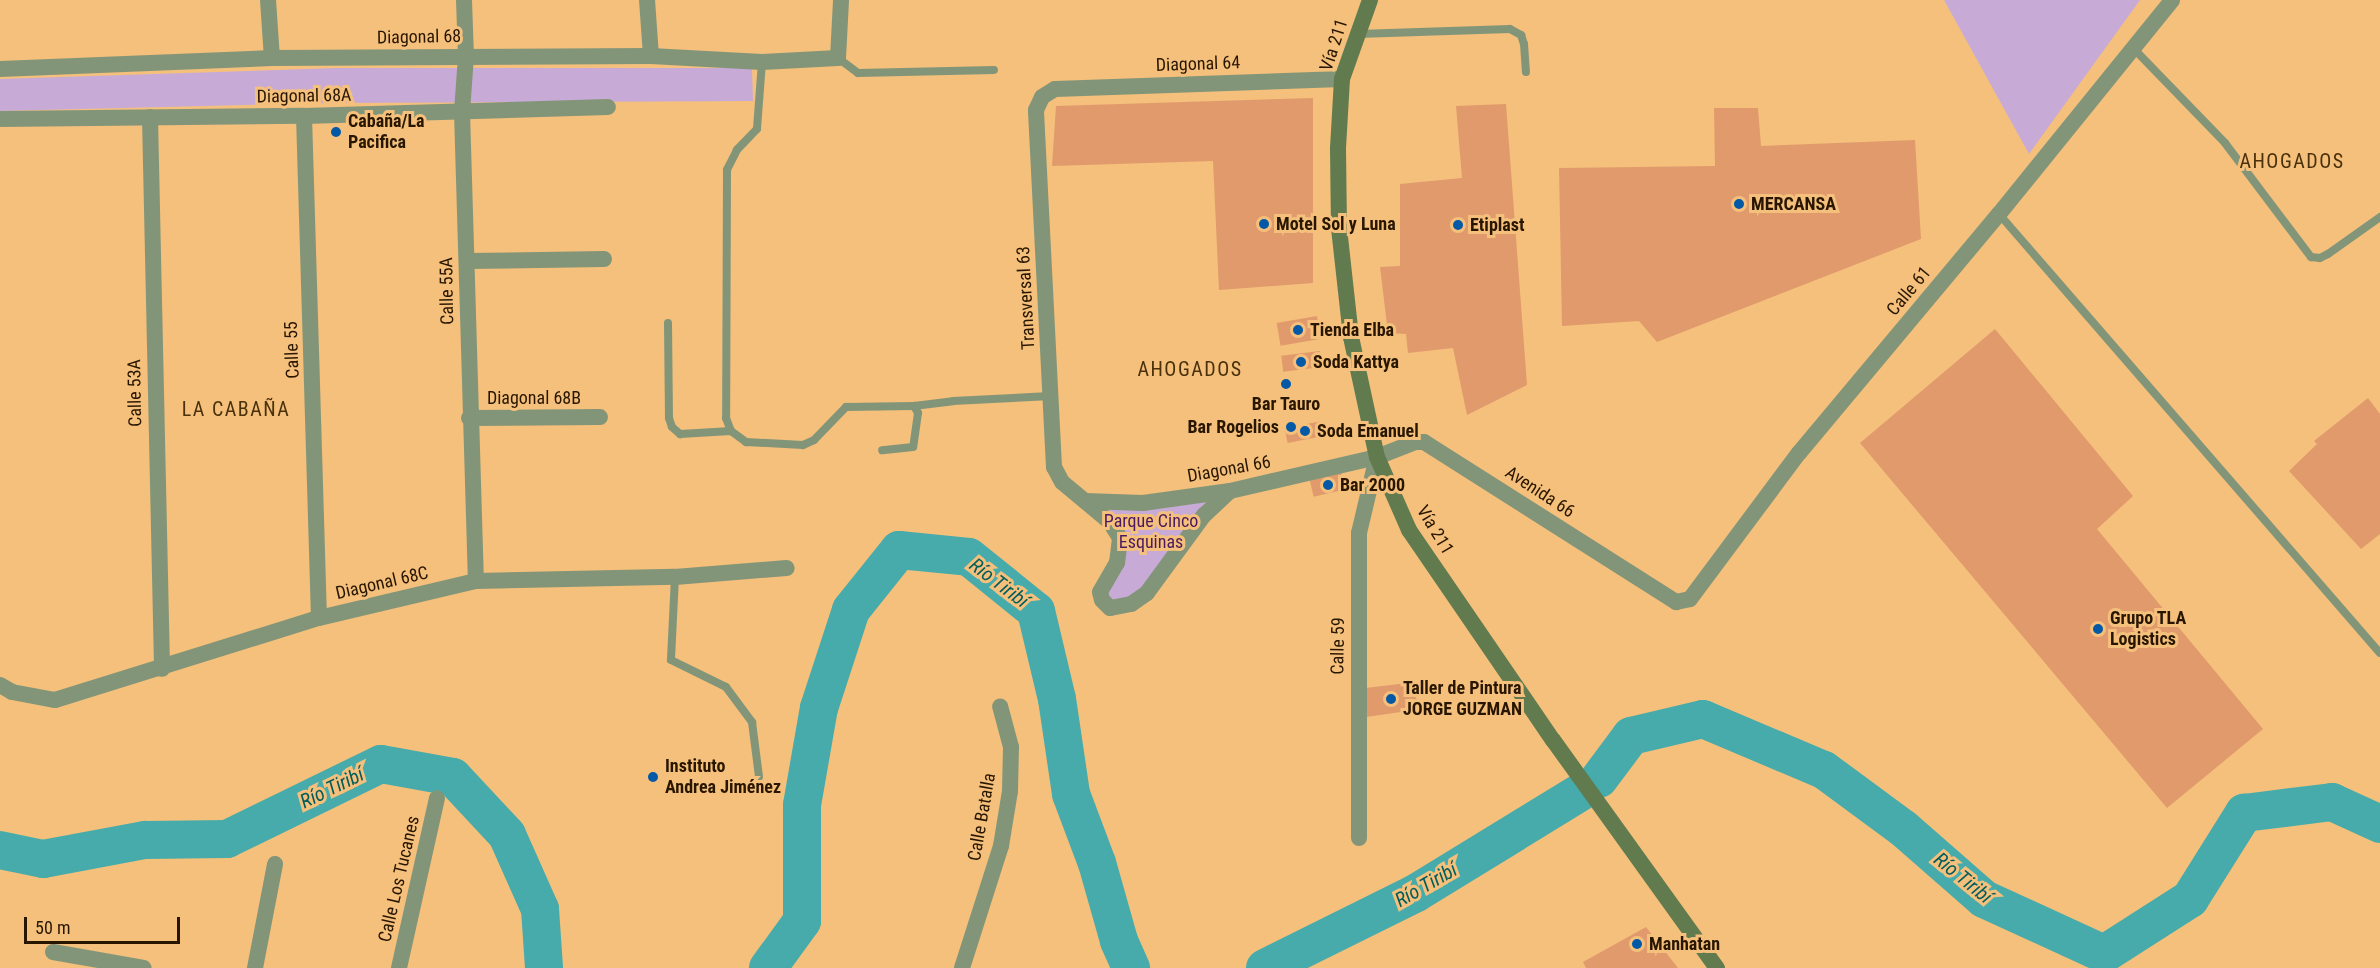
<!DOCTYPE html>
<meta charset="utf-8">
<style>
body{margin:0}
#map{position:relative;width:2380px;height:968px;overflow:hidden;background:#f4c07c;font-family:"Roboto Condensed",sans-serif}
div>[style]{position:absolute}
.green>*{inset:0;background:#c7abd6}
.river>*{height:38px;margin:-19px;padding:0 19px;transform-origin:19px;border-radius:19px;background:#46abaa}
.building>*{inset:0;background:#e19a6c;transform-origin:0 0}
.service>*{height:8px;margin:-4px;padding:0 4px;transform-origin:4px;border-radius:4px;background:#839578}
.minor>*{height:16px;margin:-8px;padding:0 8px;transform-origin:8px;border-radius:8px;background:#839578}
.secondary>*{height:16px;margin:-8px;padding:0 8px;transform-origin:8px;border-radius:8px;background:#617b4f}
.dots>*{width:16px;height:16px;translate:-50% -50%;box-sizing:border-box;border:3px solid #f4c07c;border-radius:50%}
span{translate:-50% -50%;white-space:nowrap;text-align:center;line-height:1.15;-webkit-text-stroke:6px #f4c07c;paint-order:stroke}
.street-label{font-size:18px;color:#291600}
.poi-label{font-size:18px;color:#291600;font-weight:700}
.left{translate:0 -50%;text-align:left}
.right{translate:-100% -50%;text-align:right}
.park-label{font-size:18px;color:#4b1a60}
.neighbourhood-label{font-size:20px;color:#4a310b;letter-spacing:1.5px}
.water-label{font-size:20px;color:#015d5c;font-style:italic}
.scale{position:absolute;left:24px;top:917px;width:156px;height:27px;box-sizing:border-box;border:3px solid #291600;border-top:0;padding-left:8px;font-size:18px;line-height:21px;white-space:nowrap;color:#291600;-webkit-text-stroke:4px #f4c07c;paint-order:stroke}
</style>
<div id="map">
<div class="green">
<div style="clip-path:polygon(1944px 0,2140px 0,2029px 154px)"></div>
<div style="clip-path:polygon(337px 68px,752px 68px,753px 101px,330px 103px,0 111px,0 79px)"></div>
<div style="clip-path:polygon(1208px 500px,1143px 590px,1116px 603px,1106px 598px,1121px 566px,1106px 510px)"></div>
</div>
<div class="river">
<div style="left:1599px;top:779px;width:54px;rotate:-53.3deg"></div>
<div style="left:1631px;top:736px;width:74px;rotate:-13.3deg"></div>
<div style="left:1703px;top:719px;width:131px;rotate:22.9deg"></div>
<div style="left:1824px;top:770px;width:99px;rotate:36.4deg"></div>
<div style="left:1904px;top:829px;width:106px;rotate:41.2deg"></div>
<div style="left:1984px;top:899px;width:132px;rotate:24.6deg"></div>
<div style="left:2104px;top:954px;width:102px;rotate:-32.6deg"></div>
<div style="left:2190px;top:899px;width:102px;rotate:-57.9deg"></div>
<div style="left:2244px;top:813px;width:89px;rotate:-7.1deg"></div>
<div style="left:2332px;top:802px;width:53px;rotate:24.6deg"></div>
<div style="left:0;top:850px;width:44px;rotate:11.8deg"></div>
<div style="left:43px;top:859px;width:104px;rotate:-10.6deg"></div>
<div style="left:145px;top:840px;width:82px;rotate:-0.7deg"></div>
<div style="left:227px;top:839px;width:171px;rotate:-26deg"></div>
<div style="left:381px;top:764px;width:73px;rotate:10.2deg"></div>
<div style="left:453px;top:777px;width:79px;rotate:47deg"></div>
<div style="left:507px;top:835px;width:81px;rotate:66deg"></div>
<div style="left:540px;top:909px;width:59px;rotate:86.1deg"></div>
<div style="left:768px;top:968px;width:58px;rotate:-54.1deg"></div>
<div style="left:802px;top:921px;width:116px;rotate:-90deg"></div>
<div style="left:802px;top:805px;width:98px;rotate:-80.1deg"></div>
<div style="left:819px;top:708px;width:103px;rotate:-71.9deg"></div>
<div style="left:851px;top:610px;width:77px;rotate:-51.3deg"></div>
<div style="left:899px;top:550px;width:70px;rotate:5.7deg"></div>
<div style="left:969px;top:557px;width:86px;rotate:38.9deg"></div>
<div style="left:1036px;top:611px;width:90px;rotate:76.6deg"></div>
<div style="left:1057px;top:699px;width:96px;rotate:81.6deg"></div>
<div style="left:1071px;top:794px;width:74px;rotate:69.4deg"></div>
<div style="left:1097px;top:863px;width:81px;rotate:74.2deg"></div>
<div style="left:1119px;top:941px;width:30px;rotate:66deg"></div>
<div style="left:1265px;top:968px;width:169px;rotate:-26.4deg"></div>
<div style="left:1416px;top:893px;width:193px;rotate:-31.5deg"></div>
</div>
<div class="building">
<div style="clip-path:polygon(1313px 98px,1313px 283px,1219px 290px,1213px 161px,1052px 166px,1056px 106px)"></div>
<div style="clip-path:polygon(1506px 104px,1527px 385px,1467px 415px,1453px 348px,1408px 353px,1406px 334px,1388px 333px,1380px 267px,1400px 266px,1400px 184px,1462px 178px,1456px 106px)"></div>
<div style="clip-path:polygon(1714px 108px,1758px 108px,1761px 146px,1915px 140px,1921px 239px,1657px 342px,1639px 321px,1562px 326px,1559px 168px,1715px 166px)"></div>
<div style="left:1317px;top:316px;width:23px;height:41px;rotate:80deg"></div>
<div style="clip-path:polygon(1995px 329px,2133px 496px,2097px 529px,2263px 729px,2167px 808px,1860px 443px)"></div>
<div style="left:1320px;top:351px;width:16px;height:39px;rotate:83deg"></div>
<div style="clip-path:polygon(2368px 398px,2380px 414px,2380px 534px,2361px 549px,2289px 471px,2317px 444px,2314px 441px)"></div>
<div style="left:1322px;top:421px;width:15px;height:38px;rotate:79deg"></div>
<div style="left:1341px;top:473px;width:17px;height:32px;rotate:77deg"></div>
<div style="clip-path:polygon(1408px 683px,1422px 709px,1366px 717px,1365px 688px)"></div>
<div style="clip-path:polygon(1646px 927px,1678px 968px,1586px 968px,1583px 962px)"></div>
</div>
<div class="service">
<div style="left:1358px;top:34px;width:152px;rotate:-1.9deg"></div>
<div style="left:1510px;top:29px;width:13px;rotate:29deg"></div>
<div style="left:1521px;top:35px;width:9px;rotate:72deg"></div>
<div style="left:1524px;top:44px;width:28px;rotate:86deg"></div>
<div style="left:2134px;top:49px;width:131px;rotate:45.9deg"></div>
<div style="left:2225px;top:143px;width:143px;rotate:53deg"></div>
<div style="left:2311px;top:257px;width:9px;rotate:6deg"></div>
<div style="left:2320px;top:258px;width:9px;rotate:-27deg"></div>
<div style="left:2328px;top:254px;width:64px;rotate:-35.4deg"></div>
<div style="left:838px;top:58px;width:25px;rotate:37deg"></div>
<div style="left:858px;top:73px;width:136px;rotate:-1.3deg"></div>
<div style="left:762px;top:62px;width:67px;rotate:94.3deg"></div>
<div style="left:757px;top:129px;width:29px;rotate:134deg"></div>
<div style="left:737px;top:150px;width:22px;rotate:117deg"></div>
<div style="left:727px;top:170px;width:248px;rotate:90.2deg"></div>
<div style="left:726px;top:418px;width:14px;rotate:69deg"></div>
<div style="left:731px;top:431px;width:19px;rotate:36deg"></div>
<div style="left:746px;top:442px;width:57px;rotate:3deg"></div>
<div style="left:803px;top:445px;width:12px;rotate:-24deg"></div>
<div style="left:814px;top:440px;width:46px;rotate:-45.9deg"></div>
<div style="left:846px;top:407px;width:68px;rotate:-0.8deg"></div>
<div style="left:914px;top:406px;width:8px;rotate:60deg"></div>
<div style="left:918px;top:413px;width:34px;rotate:98deg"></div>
<div style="left:913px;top:447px;width:31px;rotate:174deg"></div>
<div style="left:1999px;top:214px;width:581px;rotate:49.05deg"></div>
<div style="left:668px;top:323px;width:95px;rotate:89.4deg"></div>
<div style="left:669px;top:418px;width:9px;rotate:72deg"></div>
<div style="left:672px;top:427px;width:11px;rotate:41deg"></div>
<div style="left:680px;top:434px;width:51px;rotate:-3.4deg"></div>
<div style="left:914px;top:406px;width:39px;rotate:-7deg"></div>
<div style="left:953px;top:401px;width:98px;rotate:-2.9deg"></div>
<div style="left:675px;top:577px;width:83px;rotate:92.8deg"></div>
<div style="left:671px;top:660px;width:61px;rotate:26.1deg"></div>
<div style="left:726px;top:687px;width:44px;rotate:53.4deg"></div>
<div style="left:752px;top:722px;width:55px;rotate:82.7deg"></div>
</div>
<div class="minor">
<div style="left:268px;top:0;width:58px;rotate:86.1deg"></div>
<div style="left:464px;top:0;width:56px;rotate:88deg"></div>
<div style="left:466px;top:56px;width:56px;rotate:94.1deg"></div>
<div style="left:462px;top:112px;width:469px;rotate:88.3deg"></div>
<div style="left:647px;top:0;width:56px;rotate:85.9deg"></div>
<div style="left:0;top:69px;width:272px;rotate:-2.3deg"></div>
<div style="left:272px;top:58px;width:379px;rotate:-0.3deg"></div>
<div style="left:651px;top:56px;width:111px;rotate:3.1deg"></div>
<div style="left:762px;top:62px;width:76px;rotate:-3deg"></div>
<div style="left:838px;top:58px;width:58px;rotate:-87deg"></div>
<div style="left:304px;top:116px;width:502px;rotate:88.29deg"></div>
<div style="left:150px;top:117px;width:552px;rotate:88.75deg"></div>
<div style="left:0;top:119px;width:304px;rotate:-0.6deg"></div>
<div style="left:304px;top:116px;width:304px;rotate:-1.7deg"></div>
<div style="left:467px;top:261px;width:137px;rotate:-0.8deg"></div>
<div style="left:469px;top:418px;width:131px;rotate:-0.4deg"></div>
<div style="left:1230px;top:491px;width:35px;rotate:137deg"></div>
<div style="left:1204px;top:515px;width:97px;rotate:126.2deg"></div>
<div style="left:1147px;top:593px;width:19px;rotate:145deg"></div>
<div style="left:1131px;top:604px;width:21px;rotate:169deg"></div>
<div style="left:1110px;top:608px;width:11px;rotate:-135deg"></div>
<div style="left:1102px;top:600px;width:8px;rotate:-104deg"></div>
<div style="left:1100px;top:592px;width:34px;rotate:-60deg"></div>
<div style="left:1117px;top:563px;width:25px;rotate:-83deg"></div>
<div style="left:1120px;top:538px;width:19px;rotate:-122deg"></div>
<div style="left:1110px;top:522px;width:62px;rotate:-140.2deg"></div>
<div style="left:1062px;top:482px;width:17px;rotate:-118deg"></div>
<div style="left:1054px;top:467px;width:357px;rotate:-92.9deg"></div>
<div style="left:1036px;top:110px;width:14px;rotate:-65deg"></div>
<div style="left:1042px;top:97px;width:15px;rotate:-32deg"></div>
<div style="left:1055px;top:89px;width:287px;rotate:-2deg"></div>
<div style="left:1085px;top:501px;width:58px;rotate:2deg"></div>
<div style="left:1143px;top:503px;width:88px;rotate:-7.9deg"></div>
<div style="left:1230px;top:491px;width:151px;rotate:-13deg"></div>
<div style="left:1377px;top:457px;width:41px;rotate:-21.5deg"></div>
<div style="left:1415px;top:442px;width:9px"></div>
<div style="left:1424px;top:442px;width:299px;rotate:32.4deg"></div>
<div style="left:1676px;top:602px;width:14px;rotate:-12deg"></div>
<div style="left:1690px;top:599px;width:182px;rotate:-53.3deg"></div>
<div style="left:1799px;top:453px;width:312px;rotate:-50.1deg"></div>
<div style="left:1999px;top:214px;width:275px;rotate:-51deg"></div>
<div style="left:0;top:685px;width:14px;rotate:30deg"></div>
<div style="left:12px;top:692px;width:44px;rotate:10.5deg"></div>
<div style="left:55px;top:700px;width:276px;rotate:-17.3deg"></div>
<div style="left:319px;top:618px;width:161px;rotate:-13.3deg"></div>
<div style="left:476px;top:581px;width:199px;rotate:-1.2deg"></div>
<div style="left:675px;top:577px;width:112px;rotate:-4.6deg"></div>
<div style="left:1359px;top:838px;width:305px;rotate:-90deg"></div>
<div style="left:1359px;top:533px;width:78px;rotate:-76.7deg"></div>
<div style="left:53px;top:952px;width:92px;rotate:10deg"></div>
<div style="left:255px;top:968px;width:106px;rotate:-79.1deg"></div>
<div style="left:399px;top:968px;width:174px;rotate:-77.4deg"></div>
<div style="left:962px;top:968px;width:128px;rotate:-72.3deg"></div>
<div style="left:1001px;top:846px;width:56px;rotate:-80.7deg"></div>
<div style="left:1010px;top:791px;width:44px;rotate:-88.7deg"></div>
<div style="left:1011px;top:747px;width:42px;rotate:-105deg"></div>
</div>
<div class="secondary">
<div style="left:1370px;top:0;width:84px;rotate:109.5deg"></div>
<div style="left:1342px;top:79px;width:69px;rotate:93.3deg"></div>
<div style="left:1338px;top:148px;width:80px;rotate:89.3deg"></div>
<div style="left:1339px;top:228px;width:110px;rotate:83.7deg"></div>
<div style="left:1351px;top:337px;width:123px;rotate:77.8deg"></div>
<div style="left:1377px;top:457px;width:80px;rotate:66.3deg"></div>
<div style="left:1409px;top:530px;width:255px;rotate:55.6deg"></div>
<div style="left:1553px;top:740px;width:281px;rotate:54.3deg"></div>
</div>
<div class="dots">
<div style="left:336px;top:132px;background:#0359a6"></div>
<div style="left:1739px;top:204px;background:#0359a6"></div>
<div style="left:1264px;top:224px;background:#0359a6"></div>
<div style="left:1458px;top:225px;background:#0359a6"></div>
<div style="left:1298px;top:330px;background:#0359a6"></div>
<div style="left:1301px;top:362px;background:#0359a6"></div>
<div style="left:1286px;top:384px;background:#0359a6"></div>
<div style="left:1291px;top:427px;background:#0359a6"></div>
<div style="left:1305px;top:431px;background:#0359a6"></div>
<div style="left:1328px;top:485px;background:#0359a6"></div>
<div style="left:2098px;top:629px;background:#0359a6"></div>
<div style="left:1391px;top:699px;background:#0359a6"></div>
<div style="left:653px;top:777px;background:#0359a6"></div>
<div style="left:1637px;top:944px;background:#0359a6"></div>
</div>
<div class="street-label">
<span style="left:419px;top:37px;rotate:-1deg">Diagonal 68</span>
<span style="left:1334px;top:45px;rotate:-72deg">Vía 211</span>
<span style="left:1198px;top:64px;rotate:-2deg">Diagonal 64</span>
<span style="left:304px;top:96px;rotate:-1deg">Diagonal 68A</span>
<span style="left:447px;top:291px;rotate:-91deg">Calle 55A</span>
<span style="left:1909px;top:291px;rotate:-50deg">Calle 61</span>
<span style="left:1026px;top:298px;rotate:-93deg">Transversal 63</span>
<span style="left:292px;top:350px;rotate:-92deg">Calle 55</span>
<span style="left:135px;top:393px;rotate:-91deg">Calle 53A</span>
<span style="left:534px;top:398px">Diagonal 68B</span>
<span style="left:1229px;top:469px;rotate:-10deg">Diagonal 66</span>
<span style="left:1540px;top:492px;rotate:33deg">Avenida 66</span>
<span style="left:1435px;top:530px;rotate:59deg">Vía 211</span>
<span style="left:382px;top:583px;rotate:-13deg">Diagonal 68C</span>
<span style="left:1338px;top:646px;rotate:-89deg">Calle 59</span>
<span style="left:982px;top:817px;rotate:-80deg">Calle Batalla</span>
<span style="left:399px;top:879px;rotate:-77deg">Calle Los Tucanes</span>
</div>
<div class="poi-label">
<span class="left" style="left:348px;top:132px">Cabaña/La<br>Pacifica</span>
<span class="left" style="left:1751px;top:204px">MERCANSA</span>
<span class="left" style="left:1276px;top:224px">Motel Sol y Luna</span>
<span class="left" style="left:1470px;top:225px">Etiplast</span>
<span class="left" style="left:1310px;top:330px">Tienda Elba</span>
<span class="left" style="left:1313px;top:362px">Soda Kattya</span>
<span style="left:1286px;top:404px">Bar Tauro</span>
<span class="right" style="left:1279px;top:427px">Bar Rogelios</span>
<span class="left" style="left:1317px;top:431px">Soda Emanuel</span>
<span class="left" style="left:1340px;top:485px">Bar 2000</span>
<span class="left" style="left:2110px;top:629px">Grupo TLA<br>Logistics</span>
<span class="left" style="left:1403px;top:699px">Taller de Pintura<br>JORGE GUZMAN</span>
<span class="left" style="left:665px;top:777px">Instituto<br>Andrea Jiménez</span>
<span class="left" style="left:1649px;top:944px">Manhatan</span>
</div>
<div class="park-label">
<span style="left:1151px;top:532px">Parque Cinco<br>Esquinas</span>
</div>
<div class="neighbourhood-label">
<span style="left:2292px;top:161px">AHOGADOS</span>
<span style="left:1190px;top:369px">AHOGADOS</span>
<span style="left:236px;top:409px">LA CABAÑA</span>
</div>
<div class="water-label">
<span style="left:999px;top:583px;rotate:37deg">Río Tiribí</span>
<span style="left:332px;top:788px;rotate:-26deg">Río Tiribí</span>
<span style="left:1963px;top:878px;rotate:39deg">Río Tiribí</span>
<span style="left:1426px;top:885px;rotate:-30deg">Río Tiribí</span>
</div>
<div class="scale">50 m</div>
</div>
